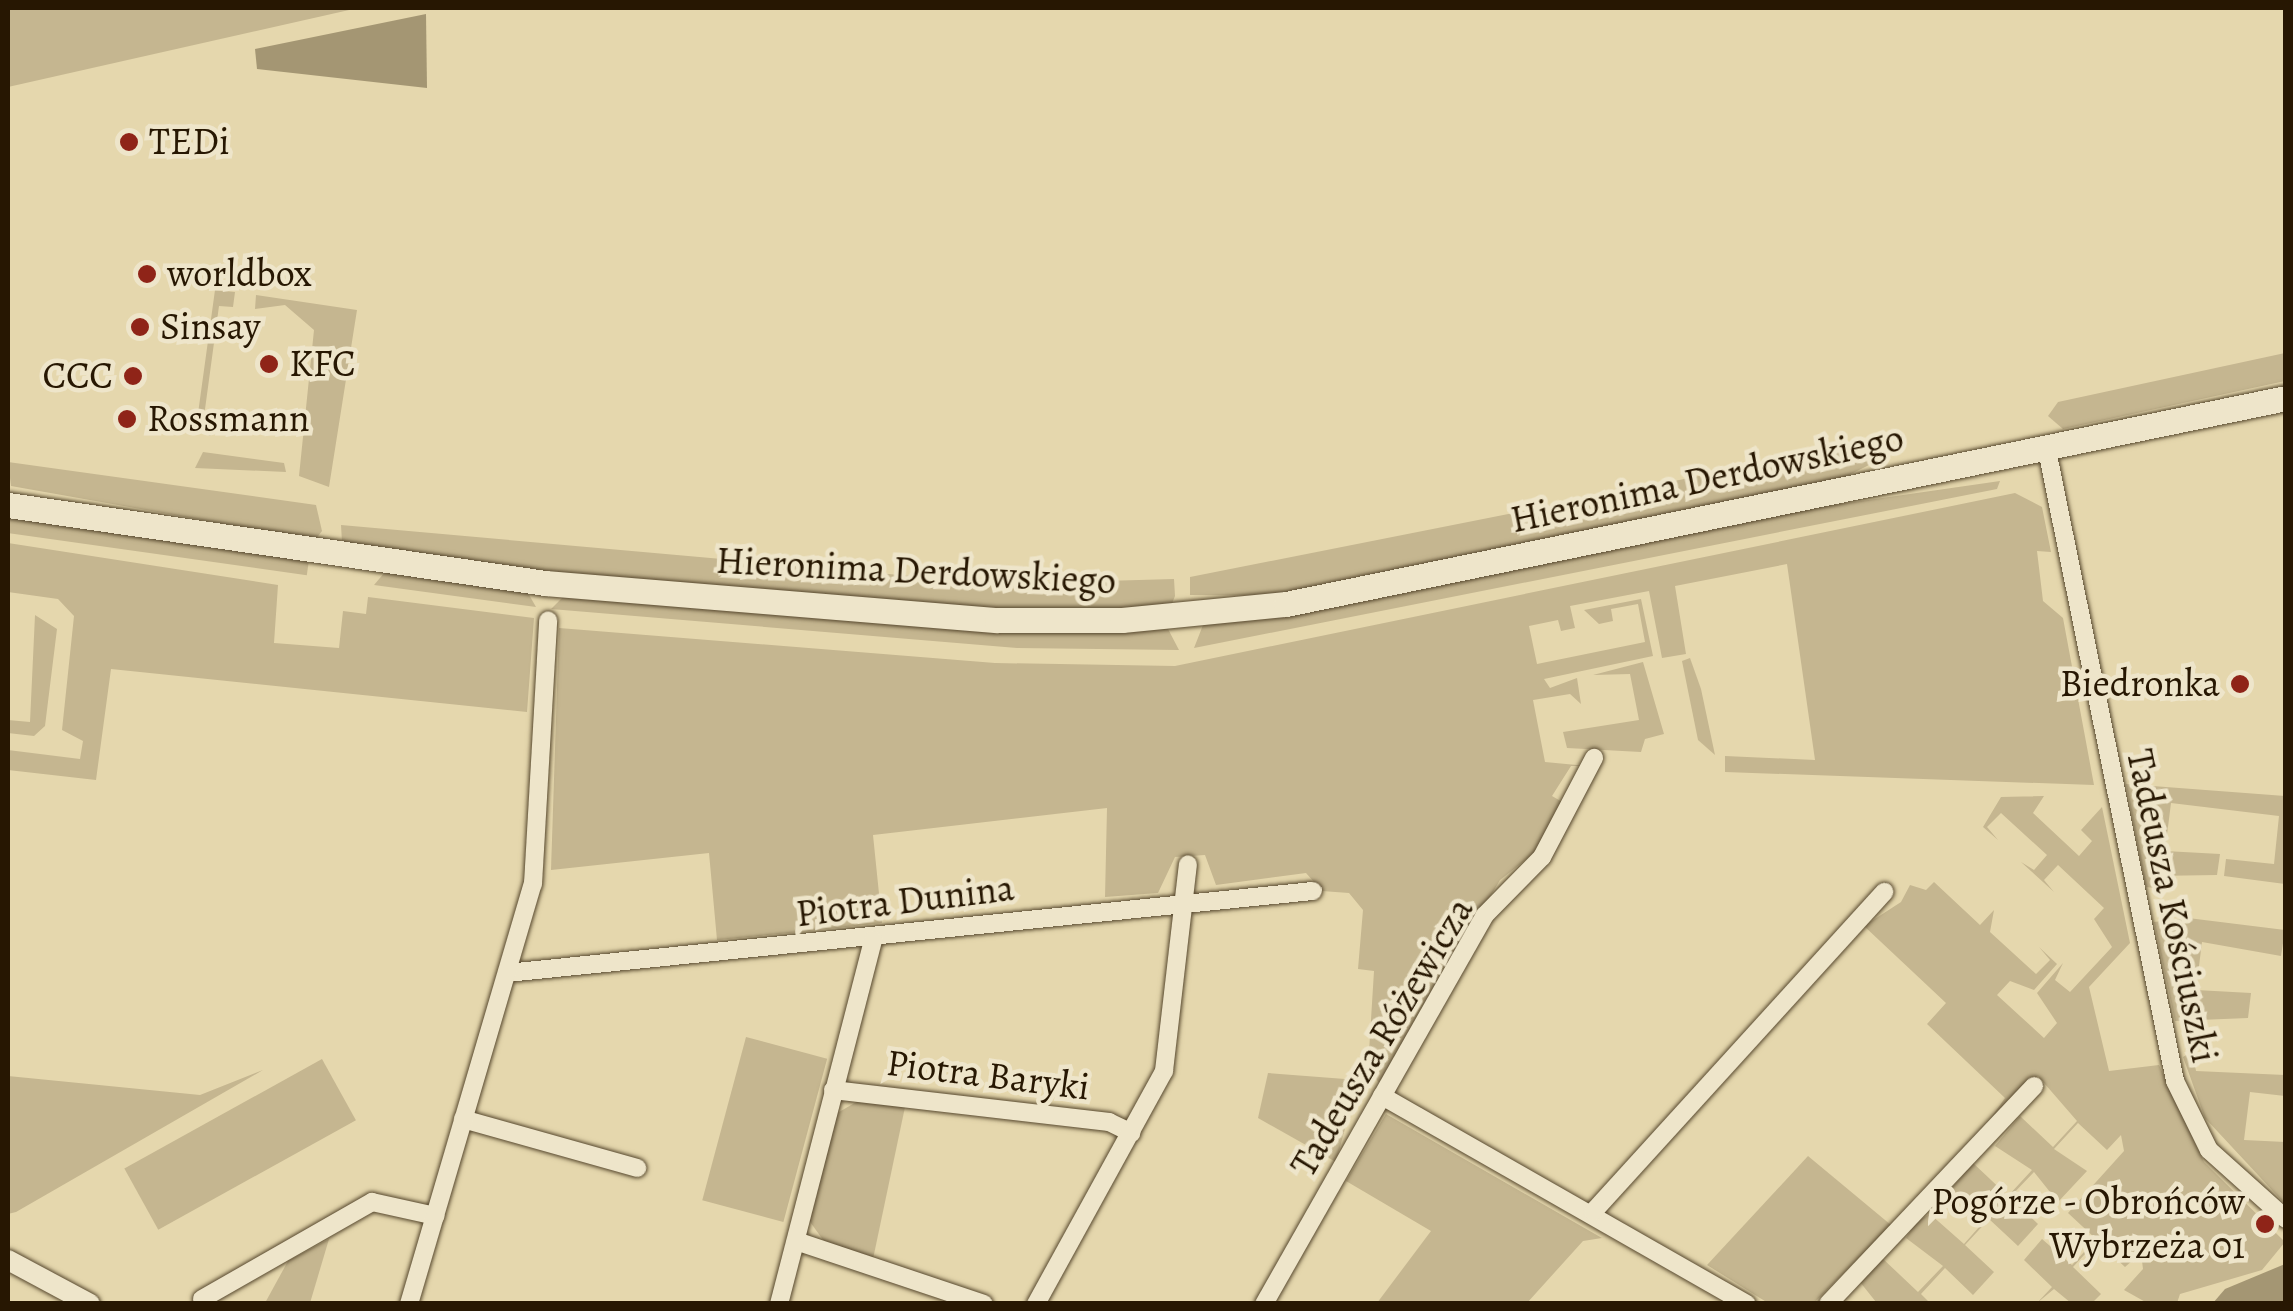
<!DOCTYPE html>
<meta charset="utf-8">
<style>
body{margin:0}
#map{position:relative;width:2293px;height:1311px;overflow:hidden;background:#e5d7ad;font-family:Alegreya,serif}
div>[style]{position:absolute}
.green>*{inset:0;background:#c5b690;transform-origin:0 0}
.water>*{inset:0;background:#a49673}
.roads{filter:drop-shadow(0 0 2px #56472d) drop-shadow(0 0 2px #56472d)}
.minor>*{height:18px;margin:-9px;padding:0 9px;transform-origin:9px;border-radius:9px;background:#eee5ca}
.tertiary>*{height:20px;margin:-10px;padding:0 10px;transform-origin:10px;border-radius:10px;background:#eee5ca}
.secondary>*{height:25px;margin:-12.5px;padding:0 12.5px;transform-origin:12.5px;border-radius:12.5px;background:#eee5ca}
.dots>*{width:28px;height:28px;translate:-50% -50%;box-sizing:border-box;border:5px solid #eee5ca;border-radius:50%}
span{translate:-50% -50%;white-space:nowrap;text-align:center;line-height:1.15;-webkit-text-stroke:9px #eee5ca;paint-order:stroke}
.poi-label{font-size:38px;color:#271702}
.left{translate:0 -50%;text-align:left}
.right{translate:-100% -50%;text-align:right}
.street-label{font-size:38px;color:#271702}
.frame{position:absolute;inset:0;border:10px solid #271702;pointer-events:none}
</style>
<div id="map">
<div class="green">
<div style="clip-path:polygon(8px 8px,358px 8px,8px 87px)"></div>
<div style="clip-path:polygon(215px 290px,235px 292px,233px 307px,219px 306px,203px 424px,217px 426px,210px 436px,196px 428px)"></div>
<div style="clip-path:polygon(256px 295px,357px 310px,329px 487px,299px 476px,314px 330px,285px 305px,255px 309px)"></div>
<div style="clip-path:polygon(2285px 353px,2285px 381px,2063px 429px,2048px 416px,2058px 402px)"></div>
<div style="clip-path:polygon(1866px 443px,1871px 464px,1841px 479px,1286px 596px,1190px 595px,1190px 577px)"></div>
<div style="clip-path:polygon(203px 452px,284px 463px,286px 472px,195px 468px)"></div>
<div style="clip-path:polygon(8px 462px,316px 505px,322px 531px,315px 540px,11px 486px)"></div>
<div style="clip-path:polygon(2000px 481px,1997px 489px,1194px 648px,1203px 625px,1337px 607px,1799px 510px)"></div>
<div style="clip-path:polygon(2015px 493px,2042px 507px,2051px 552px,2037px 551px,2043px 601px,2063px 618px,2094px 785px,1725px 772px,1725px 756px,1815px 760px,1787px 564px,1675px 586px,1686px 654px,1662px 658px,1649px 591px,1570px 606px,1575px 628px,1561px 631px,1558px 620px,1529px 626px,1537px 664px,1645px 642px,1638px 604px,1611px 609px,1613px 621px,1599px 624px,1584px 610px,1641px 599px,1653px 656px,1544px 679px,1550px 688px,1577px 678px,1581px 704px,1570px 694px,1533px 700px,1545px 762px,1587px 766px,1571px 766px,1552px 796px,1569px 806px,1538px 850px,1500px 880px,1379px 1083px,1368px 1068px,1374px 971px,1358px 969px,1363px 910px,1349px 893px,1322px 891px,1306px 873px,1216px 885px,1205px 855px,1175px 857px,1158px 893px,1105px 897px,1107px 808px,873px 835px,882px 923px,799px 932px,717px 940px,709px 853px,551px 870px,559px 628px,995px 663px,1175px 666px)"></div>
<div style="left:8px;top:517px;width:304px;height:16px;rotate:8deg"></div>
<div style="clip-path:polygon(341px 525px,1001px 584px,1174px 579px,1175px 596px,1171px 606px,1052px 613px,527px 572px,342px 542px)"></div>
<div style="clip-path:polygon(8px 543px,278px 585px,274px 643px,339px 648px,343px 611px,366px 614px,368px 597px,534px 618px,527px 712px,111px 669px,96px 780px,8px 770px,8px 750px,80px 759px,83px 741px,62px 730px,74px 616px,58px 599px,8px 592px)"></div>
<div style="clip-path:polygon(385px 572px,528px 593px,536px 607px,374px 585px)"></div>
<div style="clip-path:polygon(564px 596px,1010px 631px,1168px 629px,1179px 650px,1017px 648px,551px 609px)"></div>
<div style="clip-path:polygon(35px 615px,57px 629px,45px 726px,34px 736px,8px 733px,8px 720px,30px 722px)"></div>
<div style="clip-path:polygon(1690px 658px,1701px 689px,1715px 755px,1698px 740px,1682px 661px)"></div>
<div style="clip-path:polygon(1643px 662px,1664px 734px,1645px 739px,1641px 752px,1567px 748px,1563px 732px,1639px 720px,1630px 674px,1593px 675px)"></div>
<div style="clip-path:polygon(2126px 784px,2285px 796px,2285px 884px,2224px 876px,2226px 859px,2274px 864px,2279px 816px,2171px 803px,2165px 851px,2220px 854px,2217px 875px,2153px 876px,2154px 888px,2146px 887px)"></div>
<div style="clip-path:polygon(2044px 796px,2033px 813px,2079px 856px,2092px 841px,2081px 830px,2102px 807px,2130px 943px,2089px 987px,2109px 1071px,2159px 1065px,2204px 1162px,2285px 1242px,2262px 1270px,2180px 1294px,2177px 1303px,2149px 1304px,2124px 1290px,2143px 1269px,2141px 1253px,2125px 1267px,2097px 1241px,2073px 1267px,2101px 1294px,2092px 1303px,2071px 1303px,2054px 1289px,2037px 1303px,2052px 1287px,2024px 1260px,2042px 1239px,2072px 1265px,2096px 1239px,2068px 1213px,2124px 1151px,2121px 1135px,2107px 1150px,2078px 1123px,2054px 1149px,2087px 1171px,2058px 1202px,2034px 1172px,2010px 1197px,2038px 1224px,2018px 1246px,1989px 1219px,1965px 1245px,1994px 1272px,1973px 1295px,1945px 1268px,1921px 1294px,1930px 1303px,1876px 1302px,1860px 1282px,1881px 1257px,1918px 1292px,1943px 1266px,1906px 1238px,1916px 1222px,1930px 1214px,1964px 1244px,1987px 1218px,1950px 1190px,1973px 1163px,2008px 1196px,2032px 1170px,1995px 1146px,2020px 1116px,2053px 1147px,2077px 1121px,2038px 1076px,1990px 1119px,2005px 1098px,1927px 1024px,1946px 1003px,1864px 926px,1901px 902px,1910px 885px,1926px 890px,1934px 882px,1980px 925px,1994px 910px,1990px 932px,2036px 974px,2050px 960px,2039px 947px,2057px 964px,2034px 990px,2010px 981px,1997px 995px,2044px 1038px,2057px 1023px,2037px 993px,2063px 963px,2055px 980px,2070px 992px,2112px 947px,2094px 919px,2104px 908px,2058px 865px,2044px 880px,2054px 892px,2021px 862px,2034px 870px,2047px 855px,2001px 813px,1987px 827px,1998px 840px,1983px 827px,2001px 797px)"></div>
<div style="clip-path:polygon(2188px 918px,2285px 930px,2281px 956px,2202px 942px,2196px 990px,2251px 993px,2248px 1018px,2175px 1021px,2154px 922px)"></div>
<div style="left:746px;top:1037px;width:84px;height:169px;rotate:15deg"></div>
<div style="clip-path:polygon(2192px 1051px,2196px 1071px,2285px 1075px,2285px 1096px,2250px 1092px,2244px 1140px,2285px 1142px,2285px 1204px,2205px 1118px,2183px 1057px)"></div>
<div style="left:322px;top:1059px;width:70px;height:226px;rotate:61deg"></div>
<div style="clip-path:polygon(263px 1070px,16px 1212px,8px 1214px,8px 1076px,200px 1095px)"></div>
<div style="clip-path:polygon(1268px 1073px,1358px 1080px,1336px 1162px,1258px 1118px)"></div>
<div style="clip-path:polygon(858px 1101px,905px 1107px,873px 1259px,826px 1244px,808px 1219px,834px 1115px)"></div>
<div style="clip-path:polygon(1386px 1114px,1581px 1226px,1602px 1238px,1583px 1241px,1527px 1303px,1377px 1303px,1431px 1231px,1346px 1181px)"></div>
<div style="clip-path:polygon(1808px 1156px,1891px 1225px,1814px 1303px,1768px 1303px,1707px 1265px)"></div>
<div style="clip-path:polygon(329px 1239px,310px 1303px,265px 1303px,288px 1261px)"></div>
</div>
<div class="water">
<div style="clip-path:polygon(426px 14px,427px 88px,257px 69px,255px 49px)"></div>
<div style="clip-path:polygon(2285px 1264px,2285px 1303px,2213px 1303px,2225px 1289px)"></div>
</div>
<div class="roads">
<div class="minor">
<div style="left:2047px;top:450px;width:644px;rotate:78.53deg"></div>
<div style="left:2175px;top:1081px;width:77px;rotate:63.8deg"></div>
<div style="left:2209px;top:1150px;width:103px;rotate:41.9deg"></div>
<div style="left:507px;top:973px;width:810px;rotate:-5.81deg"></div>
<div style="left:833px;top:1090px;width:278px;rotate:6.6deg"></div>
<div style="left:1109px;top:1122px;width:25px;rotate:26deg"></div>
<div style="left:1382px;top:1096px;width:420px;rotate:29.7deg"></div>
<div style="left:463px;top:1119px;width:181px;rotate:15.7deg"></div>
<div style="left:1593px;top:1212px;width:433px;rotate:-47.7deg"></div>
<div style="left:796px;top:1241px;width:198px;rotate:18.5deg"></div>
<div style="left:202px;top:1299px;width:196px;rotate:-29.7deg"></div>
<div style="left:372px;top:1202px;width:65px;rotate:12.5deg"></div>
<div style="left:409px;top:1304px;width:438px;rotate:-73.6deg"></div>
<div style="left:533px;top:884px;width:264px;rotate:-86.7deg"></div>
<div style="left:779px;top:1304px;width:376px;rotate:-75.5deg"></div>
<div style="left:1036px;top:1304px;width:266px;rotate:-61.2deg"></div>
<div style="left:1164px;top:1071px;width:208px;rotate:-83.4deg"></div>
<div style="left:1264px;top:1304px;width:447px;rotate:-60.4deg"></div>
<div style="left:1485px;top:915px;width:81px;rotate:-45.5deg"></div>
<div style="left:1542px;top:857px;width:112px;rotate:-62.3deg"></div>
<div style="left:1828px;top:1304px;width:300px;rotate:-46.6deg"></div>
</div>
<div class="tertiary">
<div style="left:8px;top:1260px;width:93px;rotate:28.2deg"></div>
</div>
<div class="secondary">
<div style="left:8px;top:505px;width:543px;rotate:8.26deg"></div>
<div style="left:545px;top:583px;width:454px;rotate:4.7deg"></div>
<div style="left:997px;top:620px;width:125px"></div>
<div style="left:1122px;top:620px;width:165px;rotate:-5.6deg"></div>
<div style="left:1286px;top:604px;width:1021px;rotate:-11.64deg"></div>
</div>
</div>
<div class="dots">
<div style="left:129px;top:142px;background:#8f2418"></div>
<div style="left:147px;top:274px;background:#8f2418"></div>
<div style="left:140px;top:327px;background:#8f2418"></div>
<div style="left:269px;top:364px;background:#8f2418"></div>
<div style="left:133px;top:376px;background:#8f2418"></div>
<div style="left:127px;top:419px;background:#8f2418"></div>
<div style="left:2240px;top:684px;background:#8f2418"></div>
<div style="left:2265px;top:1224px;background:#8f2418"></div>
</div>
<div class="poi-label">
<span class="left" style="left:149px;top:142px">TEDi</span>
<span class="left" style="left:167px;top:274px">worldbox</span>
<span class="left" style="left:160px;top:327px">Sinsay</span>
<span class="left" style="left:289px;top:364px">KFC</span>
<span class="right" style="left:113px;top:376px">CCC</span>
<span class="left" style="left:147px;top:419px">Rossmann</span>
<span class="right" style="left:2220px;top:684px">Biedronka</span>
<span class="right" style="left:2245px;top:1224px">Pogórze - Obrońców<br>Wybrzeża 01</span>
</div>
<div class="street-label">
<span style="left:1707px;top:479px;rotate:-12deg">Hieronima Derdowskiego</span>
<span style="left:916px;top:571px;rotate:3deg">Hieronima Derdowskiego</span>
<span style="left:905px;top:901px;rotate:-7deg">Piotra Dunina</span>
<span style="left:2172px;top:906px;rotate:78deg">Tadeusza Kościuszki</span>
<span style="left:1382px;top:1037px;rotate:-59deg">Tadeusza Różewicza</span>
<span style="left:988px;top:1075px;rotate:7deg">Piotra Baryki</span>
</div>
<div class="frame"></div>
</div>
